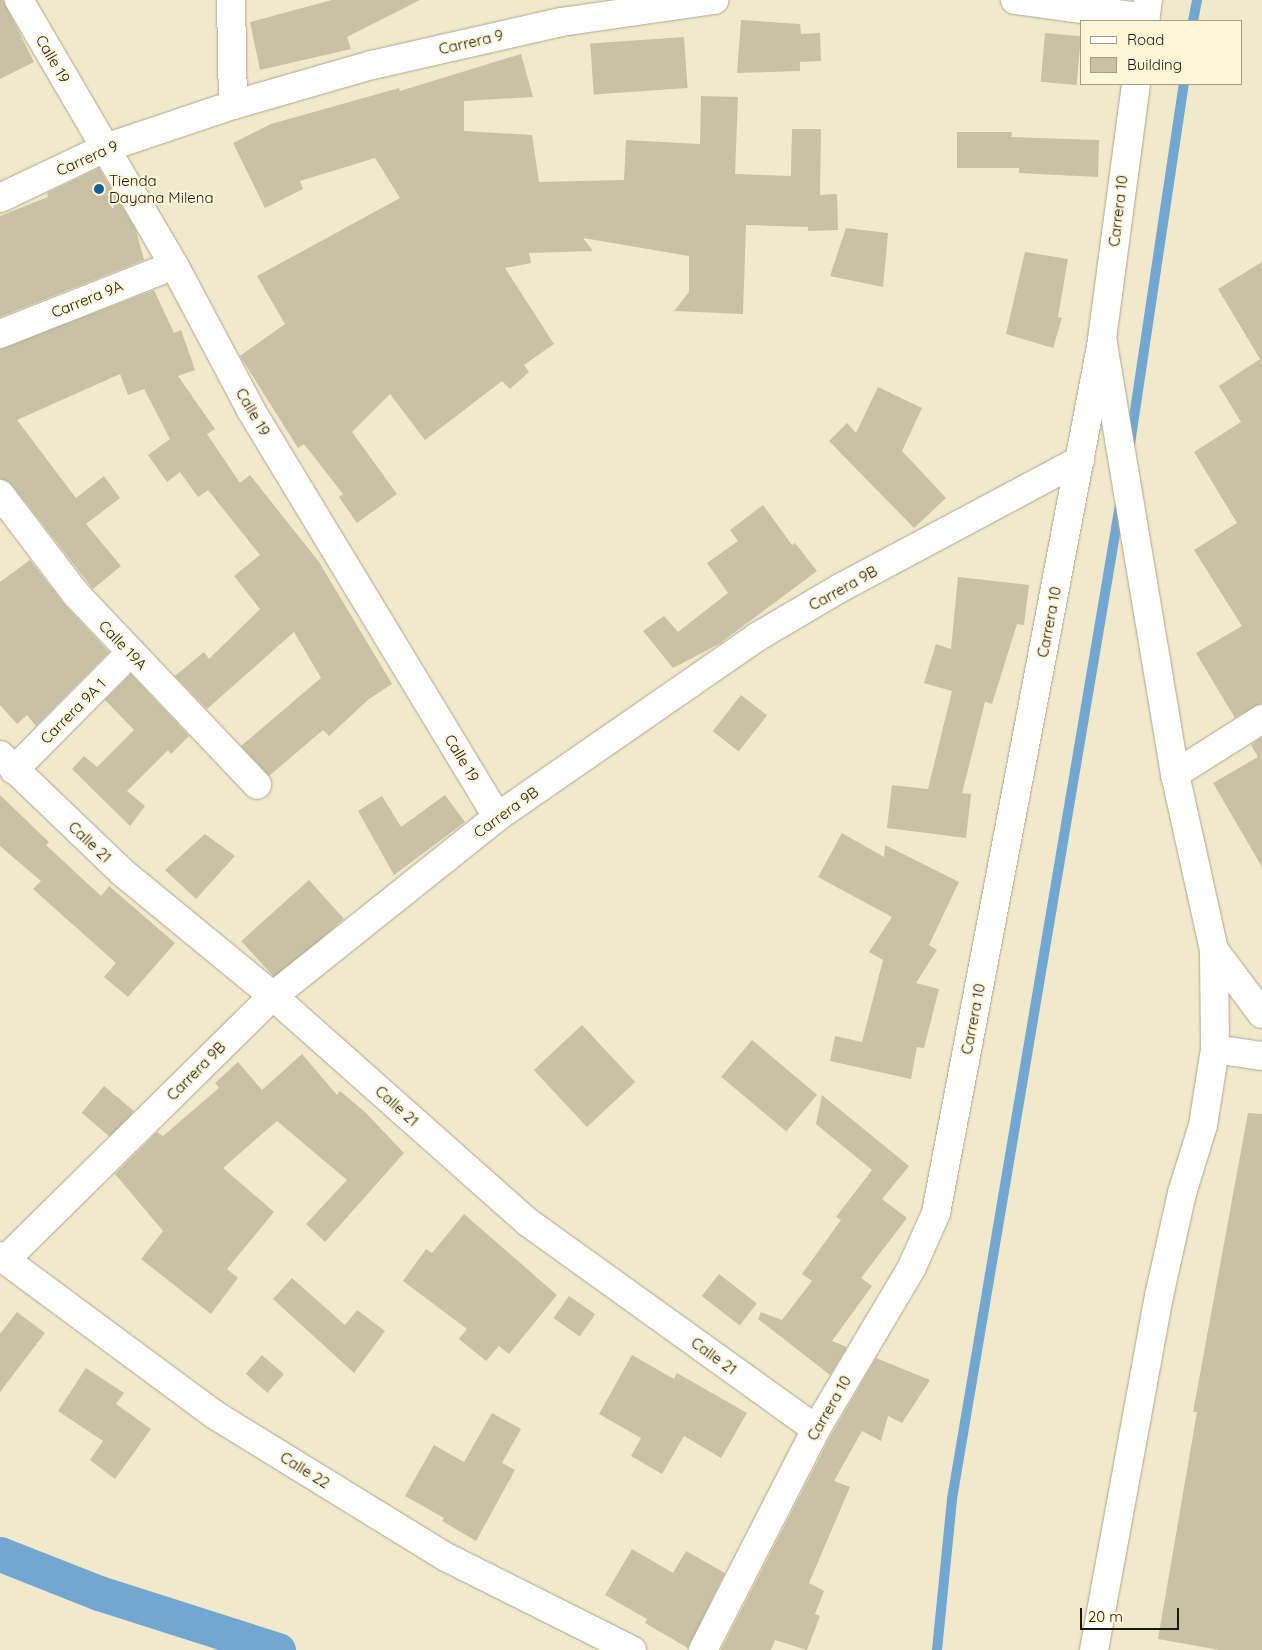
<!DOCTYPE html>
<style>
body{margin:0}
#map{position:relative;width:1262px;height:1650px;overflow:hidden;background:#f1e9cc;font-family:Quicksand,sans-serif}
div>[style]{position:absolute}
.stream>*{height:10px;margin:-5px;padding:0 5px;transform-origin:5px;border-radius:5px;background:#72a7d2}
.canal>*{height:35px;margin:-17.5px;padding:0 17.5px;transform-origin:17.5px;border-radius:17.5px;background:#72a7d2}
.building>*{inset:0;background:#c8c1a5;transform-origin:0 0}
.roads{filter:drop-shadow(0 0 1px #aea78c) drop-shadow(0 0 1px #aea78c)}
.minor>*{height:28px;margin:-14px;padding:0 14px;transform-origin:14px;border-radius:14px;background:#fff}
.tertiary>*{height:28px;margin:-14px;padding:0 14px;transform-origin:14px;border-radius:14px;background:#fff}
.dots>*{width:14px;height:14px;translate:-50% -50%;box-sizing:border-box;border:2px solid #fef6d9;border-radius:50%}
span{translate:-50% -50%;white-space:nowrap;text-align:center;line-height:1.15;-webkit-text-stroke:4px #fef6d9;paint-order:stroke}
.street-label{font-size:15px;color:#1c190f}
.poi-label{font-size:15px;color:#1c190f}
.left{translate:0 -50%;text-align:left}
.legend{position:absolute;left:1080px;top:20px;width:162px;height:65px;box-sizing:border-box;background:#fef6d9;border:1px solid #a49e88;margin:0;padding:6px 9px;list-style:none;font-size:15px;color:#1c190f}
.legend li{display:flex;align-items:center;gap:10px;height:25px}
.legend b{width:25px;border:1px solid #a49e88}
.scale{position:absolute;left:1080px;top:1608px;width:99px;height:22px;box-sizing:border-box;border:2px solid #1c190f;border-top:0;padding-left:6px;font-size:15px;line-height:18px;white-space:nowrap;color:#1c190f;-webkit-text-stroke:4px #fef6d9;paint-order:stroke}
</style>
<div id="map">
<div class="stream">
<div style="left:1193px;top:21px;width:21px;rotate:-79deg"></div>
<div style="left:1130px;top:444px;width:364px;rotate:-81.5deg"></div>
<div style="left:937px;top:1650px;width:152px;rotate:-84.3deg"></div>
<div style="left:952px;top:1499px;width:1008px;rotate:-80.41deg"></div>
</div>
<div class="canal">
<div style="left:0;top:1554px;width:106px;rotate:21.5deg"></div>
<div style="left:99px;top:1593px;width:188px;rotate:17.7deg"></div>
</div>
<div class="building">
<div style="clip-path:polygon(0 0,3px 0,34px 62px,0 79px)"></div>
<div style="clip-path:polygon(332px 0,420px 0,347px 37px,351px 49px,260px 70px,250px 22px)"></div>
<div style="clip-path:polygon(741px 20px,800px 24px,801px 34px,820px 33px,821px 61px,800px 62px,800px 71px,737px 73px)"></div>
<div style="left:1045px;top:33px;width:36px;height:49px;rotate:5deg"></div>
<div style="left:684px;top:37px;width:51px;height:94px;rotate:86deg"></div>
<div style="clip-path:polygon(521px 54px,533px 97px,464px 101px,464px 131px,532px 135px,539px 182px,624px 180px,626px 140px,700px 144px,701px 96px,738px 97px,735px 174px,791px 176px,792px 129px,821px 129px,820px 195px,837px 194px,838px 230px,808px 231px,808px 227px,746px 225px,743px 314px,674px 311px,689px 292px,689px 256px,583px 238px,593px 251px,529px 253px,531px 263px,505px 268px,554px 344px,524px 365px,529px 372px,510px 389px,502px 381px,425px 440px,390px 394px,352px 432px,397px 494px,357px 523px,339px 497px,343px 494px,304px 444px,298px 448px,240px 356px,285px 324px,257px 276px,400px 198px,375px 158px,300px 181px,303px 189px,265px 208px,233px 143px,271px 124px,399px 88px,400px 91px)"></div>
<div style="clip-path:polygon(957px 132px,1012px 132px,1011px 137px,1099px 140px,1098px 177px,1019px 173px,1019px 168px,957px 168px)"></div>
<div style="clip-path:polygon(99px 168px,136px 230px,144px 260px,0 317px,0 216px,48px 197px,47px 193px)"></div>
<div style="clip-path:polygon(846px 228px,888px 233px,883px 287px,830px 276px)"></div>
<div style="clip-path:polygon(1025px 252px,1068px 259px,1058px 317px,1062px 318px,1053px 348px,1006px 334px)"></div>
<div style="clip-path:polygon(1262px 262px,1262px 703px,1235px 718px,1196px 653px,1242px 626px,1194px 550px,1237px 523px,1194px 452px,1241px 422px,1219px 386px,1260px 359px,1218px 289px)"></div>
<div style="clip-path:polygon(154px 290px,174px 333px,181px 330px,195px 370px,178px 376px,215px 429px,207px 434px,240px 483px,250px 475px,319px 562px,392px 684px,369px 699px,329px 736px,323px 730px,269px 776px,241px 746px,321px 678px,294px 632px,207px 709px,175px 676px,204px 652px,209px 659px,260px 609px,234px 576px,260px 555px,208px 490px,198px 497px,180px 472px,167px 482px,148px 455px,170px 439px,144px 389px,128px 395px,120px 374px,17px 420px,76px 498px,104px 476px,120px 498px,86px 524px,121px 566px,93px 589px,12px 485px,0 479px,0 349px)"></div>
<div style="clip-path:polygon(878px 387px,922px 408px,902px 451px,946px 498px,914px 528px,829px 441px,847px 423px,856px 433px)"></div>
<div style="clip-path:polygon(763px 505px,792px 545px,795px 543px,817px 571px,719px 644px,673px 668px,643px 631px,664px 616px,678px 632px,728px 593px,707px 563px,738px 541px,730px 530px)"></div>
<div style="clip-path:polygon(30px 560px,65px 605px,109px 652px,36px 726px,27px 715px,17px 724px,0 705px,0 582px)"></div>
<div style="clip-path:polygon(958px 577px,1029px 585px,1024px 625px,1017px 624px,992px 704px,985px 702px,962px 793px,971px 794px,966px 838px,887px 828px,892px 785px,928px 789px,952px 691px,924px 683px,936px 644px,951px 649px)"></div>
<div style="clip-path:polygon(131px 674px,189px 736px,171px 754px,168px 750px,127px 791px,145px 806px,130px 826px,72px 769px,84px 756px,97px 767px,134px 730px,105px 700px)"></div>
<div style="left:741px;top:695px;width:33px;height:46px;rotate:38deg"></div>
<div style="clip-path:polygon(1262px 737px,1262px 867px,1213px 783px,1258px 757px,1251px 745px)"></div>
<div style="clip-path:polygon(0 795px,49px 842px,46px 845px,101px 896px,109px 886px,175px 943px,128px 997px,104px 977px,116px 963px,33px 889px,41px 881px,0 846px)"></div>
<div style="clip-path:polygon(445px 795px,465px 822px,394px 875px,358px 811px,382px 796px,401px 827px)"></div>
<div style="clip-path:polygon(842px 833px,884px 857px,885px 845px,959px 882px,929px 945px,937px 950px,916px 983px,939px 989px,924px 1048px,917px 1047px,911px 1079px,830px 1061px,835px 1036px,862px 1042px,883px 960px,869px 952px,892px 917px,818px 877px)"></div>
<div style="clip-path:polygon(205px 834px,235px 856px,196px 899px,165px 870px)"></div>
<div style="left:309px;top:880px;width:52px;height:91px;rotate:48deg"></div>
<div style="left:582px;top:1025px;width:78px;height:66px;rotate:47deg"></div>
<div style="left:752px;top:1040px;width:85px;height:48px;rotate:40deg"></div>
<div style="clip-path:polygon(302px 1054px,337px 1095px,340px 1091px,364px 1111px,404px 1153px,325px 1242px,306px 1224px,347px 1180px,277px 1121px,223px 1168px,274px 1212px,227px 1269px,238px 1278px,211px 1314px,141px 1259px,163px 1231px,115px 1174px,157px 1132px,163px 1136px,219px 1088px,215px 1083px,238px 1062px,262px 1090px)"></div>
<div style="left:104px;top:1086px;width:39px;height:35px;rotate:40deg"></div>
<div style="clip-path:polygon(822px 1095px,909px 1166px,882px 1199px,907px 1218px,861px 1278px,872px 1286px,832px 1341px,847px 1347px,830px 1375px,758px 1319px,761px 1312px,782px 1320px,812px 1281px,802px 1274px,841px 1220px,836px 1217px,872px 1170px,816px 1124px)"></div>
<div style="clip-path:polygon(1248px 1113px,1262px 1114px,1262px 1650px,1220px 1650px,1158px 1639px,1197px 1412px,1193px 1412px)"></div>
<div style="clip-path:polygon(464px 1214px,557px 1295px,509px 1354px,499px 1346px,486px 1361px,459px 1339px,467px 1329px,403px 1281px,426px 1249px,432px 1253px)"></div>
<div style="left:719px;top:1274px;width:48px;height:28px;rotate:38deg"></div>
<div style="clip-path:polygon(292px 1278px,345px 1325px,357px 1310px,385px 1331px,354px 1373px,273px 1299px)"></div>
<div style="left:569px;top:1296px;width:32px;height:27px;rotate:35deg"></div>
<div style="clip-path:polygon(17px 1312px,45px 1333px,0 1392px,0 1334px)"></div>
<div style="left:262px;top:1355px;width:29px;height:25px;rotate:41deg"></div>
<div style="clip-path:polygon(632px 1355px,674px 1379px,677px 1373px,747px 1413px,721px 1458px,684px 1436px,662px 1474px,631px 1456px,641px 1438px,599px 1414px)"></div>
<div style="clip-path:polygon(876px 1358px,930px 1380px,902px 1423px,888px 1416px,881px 1441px,862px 1431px,834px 1481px,850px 1487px,809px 1583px,824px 1591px,815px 1614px,820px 1616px,807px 1650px,775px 1640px,771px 1650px,721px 1650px,830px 1437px)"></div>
<div style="clip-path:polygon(86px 1368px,124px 1393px,116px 1404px,151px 1429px,115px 1479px,90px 1460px,103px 1441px,58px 1411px)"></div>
<div style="clip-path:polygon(492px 1413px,521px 1429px,502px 1463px,515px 1470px,476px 1541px,442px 1521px,444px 1518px,405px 1496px,434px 1445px,464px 1462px)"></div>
<div style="clip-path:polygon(632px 1549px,673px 1573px,686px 1551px,725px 1573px,688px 1648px,645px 1623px,647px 1619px,605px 1595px)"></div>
</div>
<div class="roads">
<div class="minor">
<div style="left:19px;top:0;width:307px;rotate:59.7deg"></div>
<div style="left:174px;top:265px;width:166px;rotate:62deg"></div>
<div style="left:252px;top:412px;width:473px;rotate:58.8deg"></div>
<div style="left:231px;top:0;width:105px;rotate:88.9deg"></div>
<div style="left:1015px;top:0;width:132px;rotate:7.8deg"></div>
<div style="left:0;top:198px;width:116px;rotate:-25.5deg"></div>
<div style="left:105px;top:148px;width:135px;rotate:-18.6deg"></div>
<div style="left:233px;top:105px;width:145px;rotate:-16.1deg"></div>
<div style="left:372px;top:65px;width:194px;rotate:-12.8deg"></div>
<div style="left:561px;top:22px;width:155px;rotate:-8.2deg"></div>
<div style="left:0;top:334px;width:187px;rotate:-21.6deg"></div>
<div style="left:0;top:494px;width:126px;rotate:52.8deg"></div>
<div style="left:76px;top:594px;width:263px;rotate:46.5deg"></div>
<div style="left:0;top:755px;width:169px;rotate:43.8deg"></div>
<div style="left:122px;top:872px;width:195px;rotate:39.4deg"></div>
<div style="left:273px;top:996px;width:342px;rotate:41.6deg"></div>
<div style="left:529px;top:1223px;width:353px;rotate:35.7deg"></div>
<div style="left:14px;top:770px;width:166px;rotate:-45.2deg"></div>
<div style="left:1175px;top:774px;width:103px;rotate:-32.3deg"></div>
<div style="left:1215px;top:1049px;width:48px;rotate:8.5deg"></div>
<div style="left:0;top:1256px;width:267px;rotate:36.5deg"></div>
<div style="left:215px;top:1415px;width:271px;rotate:31.6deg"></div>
<div style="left:446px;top:1557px;width:208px;rotate:26.6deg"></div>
<div style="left:5px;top:1260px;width:376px;rotate:-44.6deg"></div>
<div style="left:273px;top:996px;width:287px;rotate:-38.6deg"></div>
<div style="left:497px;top:817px;width:316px;rotate:-34.7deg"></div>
<div style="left:757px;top:637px;width:99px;rotate:-30.5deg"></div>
<div style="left:842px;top:587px;width:270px;rotate:-28.1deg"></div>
<div style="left:703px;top:1650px;width:248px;rotate:-62.9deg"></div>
<div style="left:816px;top:1429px;width:188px;rotate:-59.3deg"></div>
<div style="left:912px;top:1267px;width:59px;rotate:-66deg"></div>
<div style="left:936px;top:1213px;width:888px;rotate:-79.22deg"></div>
</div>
<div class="tertiary">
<div style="left:1145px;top:21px;width:21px;rotate:-82deg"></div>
<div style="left:1214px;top:950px;width:80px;rotate:53.1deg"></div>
<div style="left:1094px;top:1650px;width:360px;rotate:-79.6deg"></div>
<div style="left:1159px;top:1296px;width:106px;rotate:-77.4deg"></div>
<div style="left:1182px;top:1193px;width:71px;rotate:-72.8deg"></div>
<div style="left:1203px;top:1125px;width:77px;rotate:-81deg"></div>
<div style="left:1215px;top:1049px;width:99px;rotate:-90.6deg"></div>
<div style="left:1214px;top:950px;width:180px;rotate:-102.5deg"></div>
<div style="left:1175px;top:774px;width:441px;rotate:-99.5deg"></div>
<div style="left:1102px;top:339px;width:257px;rotate:-82.4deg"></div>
</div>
</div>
<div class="dots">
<div style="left:99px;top:189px;background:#116093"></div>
</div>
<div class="street-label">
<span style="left:471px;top:42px;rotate:-13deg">Carrera 9</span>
<span style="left:53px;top:59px;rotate:60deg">Calle 19</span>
<span style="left:87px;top:158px;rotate:-24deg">Carrera 9</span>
<span style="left:1118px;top:211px;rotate:-83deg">Carrera 10</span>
<span style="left:87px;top:299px;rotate:-22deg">Carrera 9A</span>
<span style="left:253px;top:412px;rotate:60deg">Calle 19</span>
<span style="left:843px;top:588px;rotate:-29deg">Carrera 9B</span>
<span style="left:1049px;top:622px;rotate:-79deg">Carrera 10</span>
<span style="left:123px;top:645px;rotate:46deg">Calle 19A</span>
<span style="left:73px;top:711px;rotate:-45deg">Carrera 9A 1</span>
<span style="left:462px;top:758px;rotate:59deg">Calle 19</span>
<span style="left:506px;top:812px;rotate:-36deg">Carrera 9B</span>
<span style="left:90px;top:842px;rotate:43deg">Calle 21</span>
<span style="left:973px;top:1019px;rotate:-79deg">Carrera 10</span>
<span style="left:196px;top:1071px;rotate:-45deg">Carrera 9B</span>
<span style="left:397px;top:1106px;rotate:42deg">Calle 21</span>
<span style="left:714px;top:1356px;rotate:36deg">Calle 21</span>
<span style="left:829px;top:1408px;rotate:-60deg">Carrera 10</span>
<span style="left:305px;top:1470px;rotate:32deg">Calle 22</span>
</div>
<div class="poi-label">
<span class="left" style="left:109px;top:189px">Tienda<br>Dayana Milena</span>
</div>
<ul class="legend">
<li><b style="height:6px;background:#fff"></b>Road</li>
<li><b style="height:14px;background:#c8c1a5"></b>Building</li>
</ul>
<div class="scale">20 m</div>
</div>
